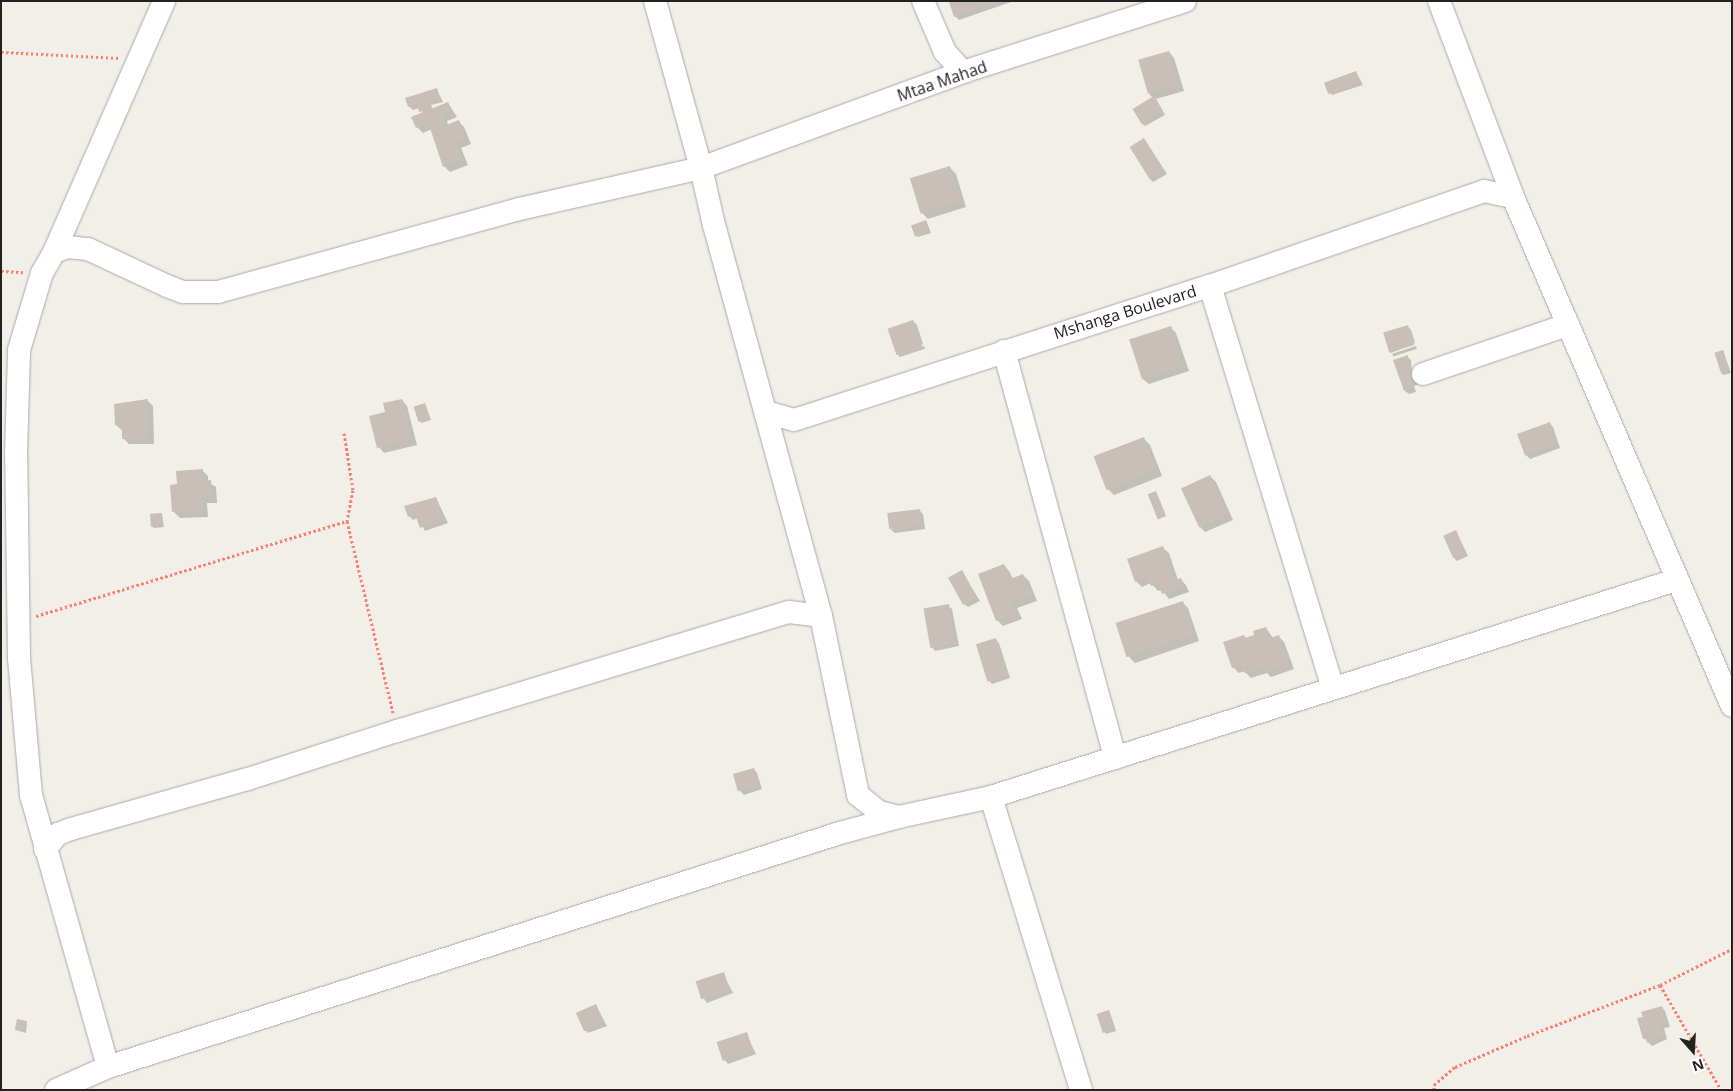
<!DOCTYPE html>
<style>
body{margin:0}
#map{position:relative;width:1733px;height:1091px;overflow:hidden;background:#f2efe9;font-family:"Open Sans",sans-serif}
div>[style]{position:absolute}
.shadow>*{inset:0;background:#0003;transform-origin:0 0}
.building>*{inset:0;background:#c7bfb8;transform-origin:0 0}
.path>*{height:3px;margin-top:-1.5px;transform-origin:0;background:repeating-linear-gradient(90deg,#fa8072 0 2.5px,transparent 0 5px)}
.roads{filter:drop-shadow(0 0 1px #a9a9a9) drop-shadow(0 0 1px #a9a9a9)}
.minor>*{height:22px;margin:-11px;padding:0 11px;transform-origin:11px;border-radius:11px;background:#fff}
span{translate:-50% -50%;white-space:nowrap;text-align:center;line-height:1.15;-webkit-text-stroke:4px #fff;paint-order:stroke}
.street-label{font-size:16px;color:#222}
.frame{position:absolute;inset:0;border:2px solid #222;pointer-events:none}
.north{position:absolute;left:1668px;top:1026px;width:50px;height:50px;-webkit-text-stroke:4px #fff;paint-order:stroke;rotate:161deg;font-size:14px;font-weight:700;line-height:20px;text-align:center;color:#222}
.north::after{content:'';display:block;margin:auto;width:18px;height:22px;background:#222;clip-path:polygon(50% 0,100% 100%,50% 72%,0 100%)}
</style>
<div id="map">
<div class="shadow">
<div style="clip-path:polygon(955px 1px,1014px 1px,959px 20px,955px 16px)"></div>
<div style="clip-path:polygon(1169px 52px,1174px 58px,1184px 91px,1156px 99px,1165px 115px,1145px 126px,1141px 123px,1153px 98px,1149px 94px)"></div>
<div style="clip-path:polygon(1356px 72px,1363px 85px,1332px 95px,1328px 91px)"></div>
<div style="clip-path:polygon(437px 90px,443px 102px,431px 105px,433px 110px,448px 103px,457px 117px,447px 121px,448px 125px,458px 121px,464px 127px,471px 144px,461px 148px,468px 165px,450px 172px,445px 167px,432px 129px,423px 133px,417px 127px,423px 113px,419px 108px,413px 110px,409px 106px)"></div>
<div style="clip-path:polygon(1144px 139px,1167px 174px,1153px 182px,1150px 179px)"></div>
<div style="clip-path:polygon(950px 168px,956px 174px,966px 207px,928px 219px,922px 213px)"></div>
<div style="clip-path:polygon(926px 221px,931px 233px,918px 237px,913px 226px)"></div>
<div style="clip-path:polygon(913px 321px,917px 325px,923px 344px,898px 353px)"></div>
<div style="clip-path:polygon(1170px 327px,1176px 333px,1189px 371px,1149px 384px,1143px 379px)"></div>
<div style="clip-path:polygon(1408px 327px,1411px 330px,1415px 343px,1391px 353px,1385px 333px)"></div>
<div style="left:924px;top:346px;width:3px;height:27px;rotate:72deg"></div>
<div style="left:1416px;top:346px;width:3px;height:25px;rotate:72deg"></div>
<div style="clip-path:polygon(1723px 351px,1731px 373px,1723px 375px,1722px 373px)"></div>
<div style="clip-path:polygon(1407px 357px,1411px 360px,1412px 373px,1422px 383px,1414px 386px,1416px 392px,1409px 394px,1405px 391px)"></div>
<div style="clip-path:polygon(147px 400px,153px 406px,154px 444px,129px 444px,123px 438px,123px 431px,116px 425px)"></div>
<div style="clip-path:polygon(402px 400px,407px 406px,417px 445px,384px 453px,379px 447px,387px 413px)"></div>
<div style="clip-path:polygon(426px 406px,431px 420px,421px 423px,415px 408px)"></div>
<div style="clip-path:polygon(1549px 423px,1553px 427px,1560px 448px,1530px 459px,1526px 455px)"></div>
<div style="clip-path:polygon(1144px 439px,1150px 445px,1162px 476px,1114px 495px,1108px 489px)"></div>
<div style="clip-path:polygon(202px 470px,208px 476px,208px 482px,216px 487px,217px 503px,207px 503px,208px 517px,180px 518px,174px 512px)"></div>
<div style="clip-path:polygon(1210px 476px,1216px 482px,1233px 520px,1205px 532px,1199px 526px)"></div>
<div style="clip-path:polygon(436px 498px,448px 523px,425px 531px,418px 518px,413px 520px,409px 516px)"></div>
<div style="clip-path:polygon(919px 510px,923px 514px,925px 529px,895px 533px,891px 530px)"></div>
<div style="clip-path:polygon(162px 515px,164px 527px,154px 528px,152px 526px)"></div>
<div style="clip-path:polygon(1456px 532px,1468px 556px,1457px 561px,1453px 557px)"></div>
<div style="clip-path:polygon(1163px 548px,1169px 553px,1178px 580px,1180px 579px,1186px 585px,1189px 592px,1169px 599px,1162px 590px,1158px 591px,1151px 583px,1142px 587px,1136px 581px)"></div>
<div style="clip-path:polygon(1004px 565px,1009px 571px,1013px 579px,1023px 575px,1029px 581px,1037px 601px,1017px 608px,1022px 619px,1003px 626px,998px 621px,979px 575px)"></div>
<div style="clip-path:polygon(961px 571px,980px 601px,968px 607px,964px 604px)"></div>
<div style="clip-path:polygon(1182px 602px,1188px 608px,1199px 641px,1135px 663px,1129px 657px)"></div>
<div style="clip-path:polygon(948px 606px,952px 609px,959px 646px,935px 651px,932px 647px)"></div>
<div style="clip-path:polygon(1266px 628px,1273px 638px,1278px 636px,1284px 642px,1294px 669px,1271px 677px,1267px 673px,1251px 678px,1244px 671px,1239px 673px,1233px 667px,1244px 636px,1247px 639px,1256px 636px)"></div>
<div style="clip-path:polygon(995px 639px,999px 643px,1010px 678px,992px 684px,988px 680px)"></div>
<div style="clip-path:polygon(754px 769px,757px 773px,762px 789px,744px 795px,740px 791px)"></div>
<div style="clip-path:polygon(723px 974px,733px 993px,707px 1003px,704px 999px)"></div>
<div style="clip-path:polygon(596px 1006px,607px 1026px,588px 1033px,585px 1030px)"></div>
<div style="clip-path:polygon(1662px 1007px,1665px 1011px,1670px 1027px,1664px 1028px,1667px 1039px,1652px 1046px,1644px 1038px,1644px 1017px)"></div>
<div style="clip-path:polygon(1110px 1013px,1116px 1031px,1106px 1034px,1098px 1015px)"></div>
<div style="clip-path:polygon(27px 1022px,26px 1033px,16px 1030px)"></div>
<div style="clip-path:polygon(746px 1034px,756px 1054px,728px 1064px,725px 1060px)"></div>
</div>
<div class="building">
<div style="clip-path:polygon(951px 1px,999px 1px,999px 2px,954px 17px,949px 2px)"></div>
<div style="left:1169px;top:51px;width:35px;height:32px;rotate:74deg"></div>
<div style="left:1356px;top:71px;width:12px;height:34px;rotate:70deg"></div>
<div style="clip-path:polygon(437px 88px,440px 98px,429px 102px,431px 108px,419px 112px,417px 104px,408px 107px,405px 98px)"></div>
<div style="left:1154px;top:96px;width:17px;height:25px;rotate:59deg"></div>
<div style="clip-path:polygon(448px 102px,452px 111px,442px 115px,446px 125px,459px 120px,466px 138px,456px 142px,463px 159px,443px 167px,428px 122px,416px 128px,411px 117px)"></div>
<div style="left:1144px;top:138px;width:38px;height:17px;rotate:58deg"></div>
<div style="left:950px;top:166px;width:37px;height:42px;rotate:73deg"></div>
<div style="left:926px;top:220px;width:12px;height:16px;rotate:70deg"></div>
<div style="left:913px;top:320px;width:28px;height:27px;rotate:71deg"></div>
<div style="left:1408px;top:325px;width:21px;height:26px;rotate:73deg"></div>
<div style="left:1171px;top:326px;width:42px;height:44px;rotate:72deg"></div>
<div style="left:1723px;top:350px;width:22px;height:9px;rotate:72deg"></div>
<div style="clip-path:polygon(1408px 355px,1410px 373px,1417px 371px,1419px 380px,1411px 382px,1413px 388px,1404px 391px,1393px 360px)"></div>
<div style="clip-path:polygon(148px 399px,148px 438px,122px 439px,122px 425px,115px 425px,114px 404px)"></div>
<div style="clip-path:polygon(402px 399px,412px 439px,377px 448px,369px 416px,385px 412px,383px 403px)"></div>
<div style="left:425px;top:403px;width:16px;height:12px;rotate:72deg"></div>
<div style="left:1550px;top:422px;width:23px;height:35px;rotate:70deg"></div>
<div style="left:1144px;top:437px;width:36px;height:54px;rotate:69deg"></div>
<div style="clip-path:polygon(203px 469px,203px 481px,211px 480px,212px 497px,202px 498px,203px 512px,172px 512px,170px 485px,177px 484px,176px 471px)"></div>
<div style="left:1210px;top:475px;width:43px;height:32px;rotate:65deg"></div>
<div style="left:1156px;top:491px;width:27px;height:9px;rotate:68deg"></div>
<div style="clip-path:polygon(436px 497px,445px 519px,420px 528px,415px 514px,408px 517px,404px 506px)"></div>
<div style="left:920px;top:509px;width:16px;height:33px;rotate:83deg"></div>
<div style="left:162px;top:513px;width:13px;height:12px;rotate:86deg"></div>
<div style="left:1456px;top:530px;width:24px;height:14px;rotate:66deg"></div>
<div style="clip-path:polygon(1163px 546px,1175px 580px,1181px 578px,1184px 586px,1162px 594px,1158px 584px,1151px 586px,1148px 577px,1135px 582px,1127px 559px)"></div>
<div style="clip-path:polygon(1004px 564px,1010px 579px,1023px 574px,1032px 595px,1012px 602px,1017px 613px,996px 621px,978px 574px)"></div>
<div style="left:962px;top:570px;width:31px;height:16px;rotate:61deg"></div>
<div style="left:1183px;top:601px;width:36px;height:71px;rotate:72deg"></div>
<div style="left:949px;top:604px;width:40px;height:26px;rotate:80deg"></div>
<div style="clip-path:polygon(1266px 627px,1270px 638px,1279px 635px,1289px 663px,1264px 672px,1262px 666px,1244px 673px,1241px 665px,1232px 668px,1223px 642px,1244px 635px,1245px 638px,1254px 635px,1253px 631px)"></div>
<div style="left:996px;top:638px;width:39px;height:21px;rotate:73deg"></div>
<div style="left:754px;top:768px;width:18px;height:22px;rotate:74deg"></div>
<div style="left:724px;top:972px;width:19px;height:30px;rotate:72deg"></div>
<div style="left:596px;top:1004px;width:20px;height:22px;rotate:66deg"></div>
<div style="clip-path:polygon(1662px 1006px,1667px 1023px,1661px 1025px,1664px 1035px,1647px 1043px,1646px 1038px,1643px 1039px,1637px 1018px,1643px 1017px,1641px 1012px)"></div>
<div style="left:1109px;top:1010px;width:20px;height:13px;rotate:72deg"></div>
<div style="left:17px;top:1019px;width:10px;height:11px;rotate:11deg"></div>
<div style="left:747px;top:1032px;width:20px;height:32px;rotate:72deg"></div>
</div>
<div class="path">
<div style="left:1px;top:52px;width:118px;rotate:2.9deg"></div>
<div style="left:1px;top:271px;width:22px;rotate:3deg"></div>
<div style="left:344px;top:433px;width:58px;rotate:81deg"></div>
<div style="left:353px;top:490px;width:32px;rotate:101deg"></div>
<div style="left:347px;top:521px;width:197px;rotate:76.5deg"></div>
<div style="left:36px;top:616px;width:325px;rotate:-17deg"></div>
<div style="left:1660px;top:985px;width:121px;rotate:59.8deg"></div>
<div style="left:1434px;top:1090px;width:5px;rotate:-90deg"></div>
<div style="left:1434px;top:1085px;width:28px;rotate:-41deg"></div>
<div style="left:1455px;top:1067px;width:78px;rotate:-23.3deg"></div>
<div style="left:1527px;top:1036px;width:142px;rotate:-21deg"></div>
<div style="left:1660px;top:985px;width:80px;rotate:-26.6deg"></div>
</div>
<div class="roads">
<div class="minor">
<div style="left:655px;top:1px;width:173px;rotate:74.6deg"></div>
<div style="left:701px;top:168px;width:58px;rotate:77.2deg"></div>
<div style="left:714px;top:225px;width:405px;rotate:74.7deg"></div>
<div style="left:821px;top:616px;width:183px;rotate:78.3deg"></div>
<div style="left:858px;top:795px;width:27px;rotate:39deg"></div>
<div style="left:879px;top:812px;width:21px;rotate:14deg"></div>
<div style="left:899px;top:817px;width:94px;rotate:-12.3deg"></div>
<div style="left:991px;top:797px;width:719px;rotate:-17.58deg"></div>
<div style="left:923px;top:1px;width:56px;rotate:66.7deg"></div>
<div style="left:945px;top:52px;width:27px;rotate:48deg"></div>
<div style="left:1439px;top:1px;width:210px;rotate:69.3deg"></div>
<div style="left:1513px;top:197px;width:554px;rotate:66.72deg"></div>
<div style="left:54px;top:252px;width:15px;rotate:-20deg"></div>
<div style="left:68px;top:247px;width:20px;rotate:6deg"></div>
<div style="left:88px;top:249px;width:87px;rotate:25.1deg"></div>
<div style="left:167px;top:286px;width:17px;rotate:21deg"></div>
<div style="left:183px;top:292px;width:35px"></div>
<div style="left:218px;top:292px;width:312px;rotate:-15.4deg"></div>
<div style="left:519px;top:209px;width:187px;rotate:-12.7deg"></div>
<div style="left:701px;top:168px;width:279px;rotate:-20.1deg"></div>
<div style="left:963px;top:72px;width:233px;rotate:-17.7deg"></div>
<div style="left:1210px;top:286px;width:420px;rotate:73deg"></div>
<div style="left:1004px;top:351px;width:422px;rotate:74.7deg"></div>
<div style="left:1423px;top:374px;width:152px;rotate:-18.8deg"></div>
<div style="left:765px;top:412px;width:30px;rotate:15deg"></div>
<div style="left:794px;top:420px;width:437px;rotate:-17.9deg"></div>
<div style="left:1210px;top:286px;width:290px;rotate:-19.1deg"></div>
<div style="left:1484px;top:191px;width:30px;rotate:12deg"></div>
<div style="left:991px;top:797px;width:307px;rotate:72.9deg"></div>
<div style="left:45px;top:849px;width:20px;rotate:-49deg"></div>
<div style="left:58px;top:834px;width:14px;rotate:-21deg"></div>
<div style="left:71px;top:829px;width:184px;rotate:-15.8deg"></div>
<div style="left:248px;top:779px;width:157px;rotate:-17.9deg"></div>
<div style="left:397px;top:731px;width:410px;rotate:-16.9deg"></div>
<div style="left:789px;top:612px;width:32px;rotate:7deg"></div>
<div style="left:108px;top:1067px;width:283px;rotate:-105.8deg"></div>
<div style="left:31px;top:795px;width:138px;rotate:-95deg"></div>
<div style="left:19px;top:658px;width:204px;rotate:-90.8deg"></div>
<div style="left:16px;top:454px;width:104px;rotate:-88.3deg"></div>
<div style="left:19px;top:350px;width:80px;rotate:-73.4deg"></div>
<div style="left:42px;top:273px;width:24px;rotate:-60deg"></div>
<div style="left:54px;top:252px;width:274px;rotate:-66.3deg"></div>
<div style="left:56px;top:1090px;width:57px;rotate:-23.9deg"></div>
<div style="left:108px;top:1067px;width:768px;rotate:-17.73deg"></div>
<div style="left:840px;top:833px;width:61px;rotate:-15.2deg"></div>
</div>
</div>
<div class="street-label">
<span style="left:942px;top:81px;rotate:-19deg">Mtaa Mahad</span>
<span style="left:1125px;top:312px;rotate:-17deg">Mshanga Boulevard</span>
</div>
<div class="frame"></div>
<div class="north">N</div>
</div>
